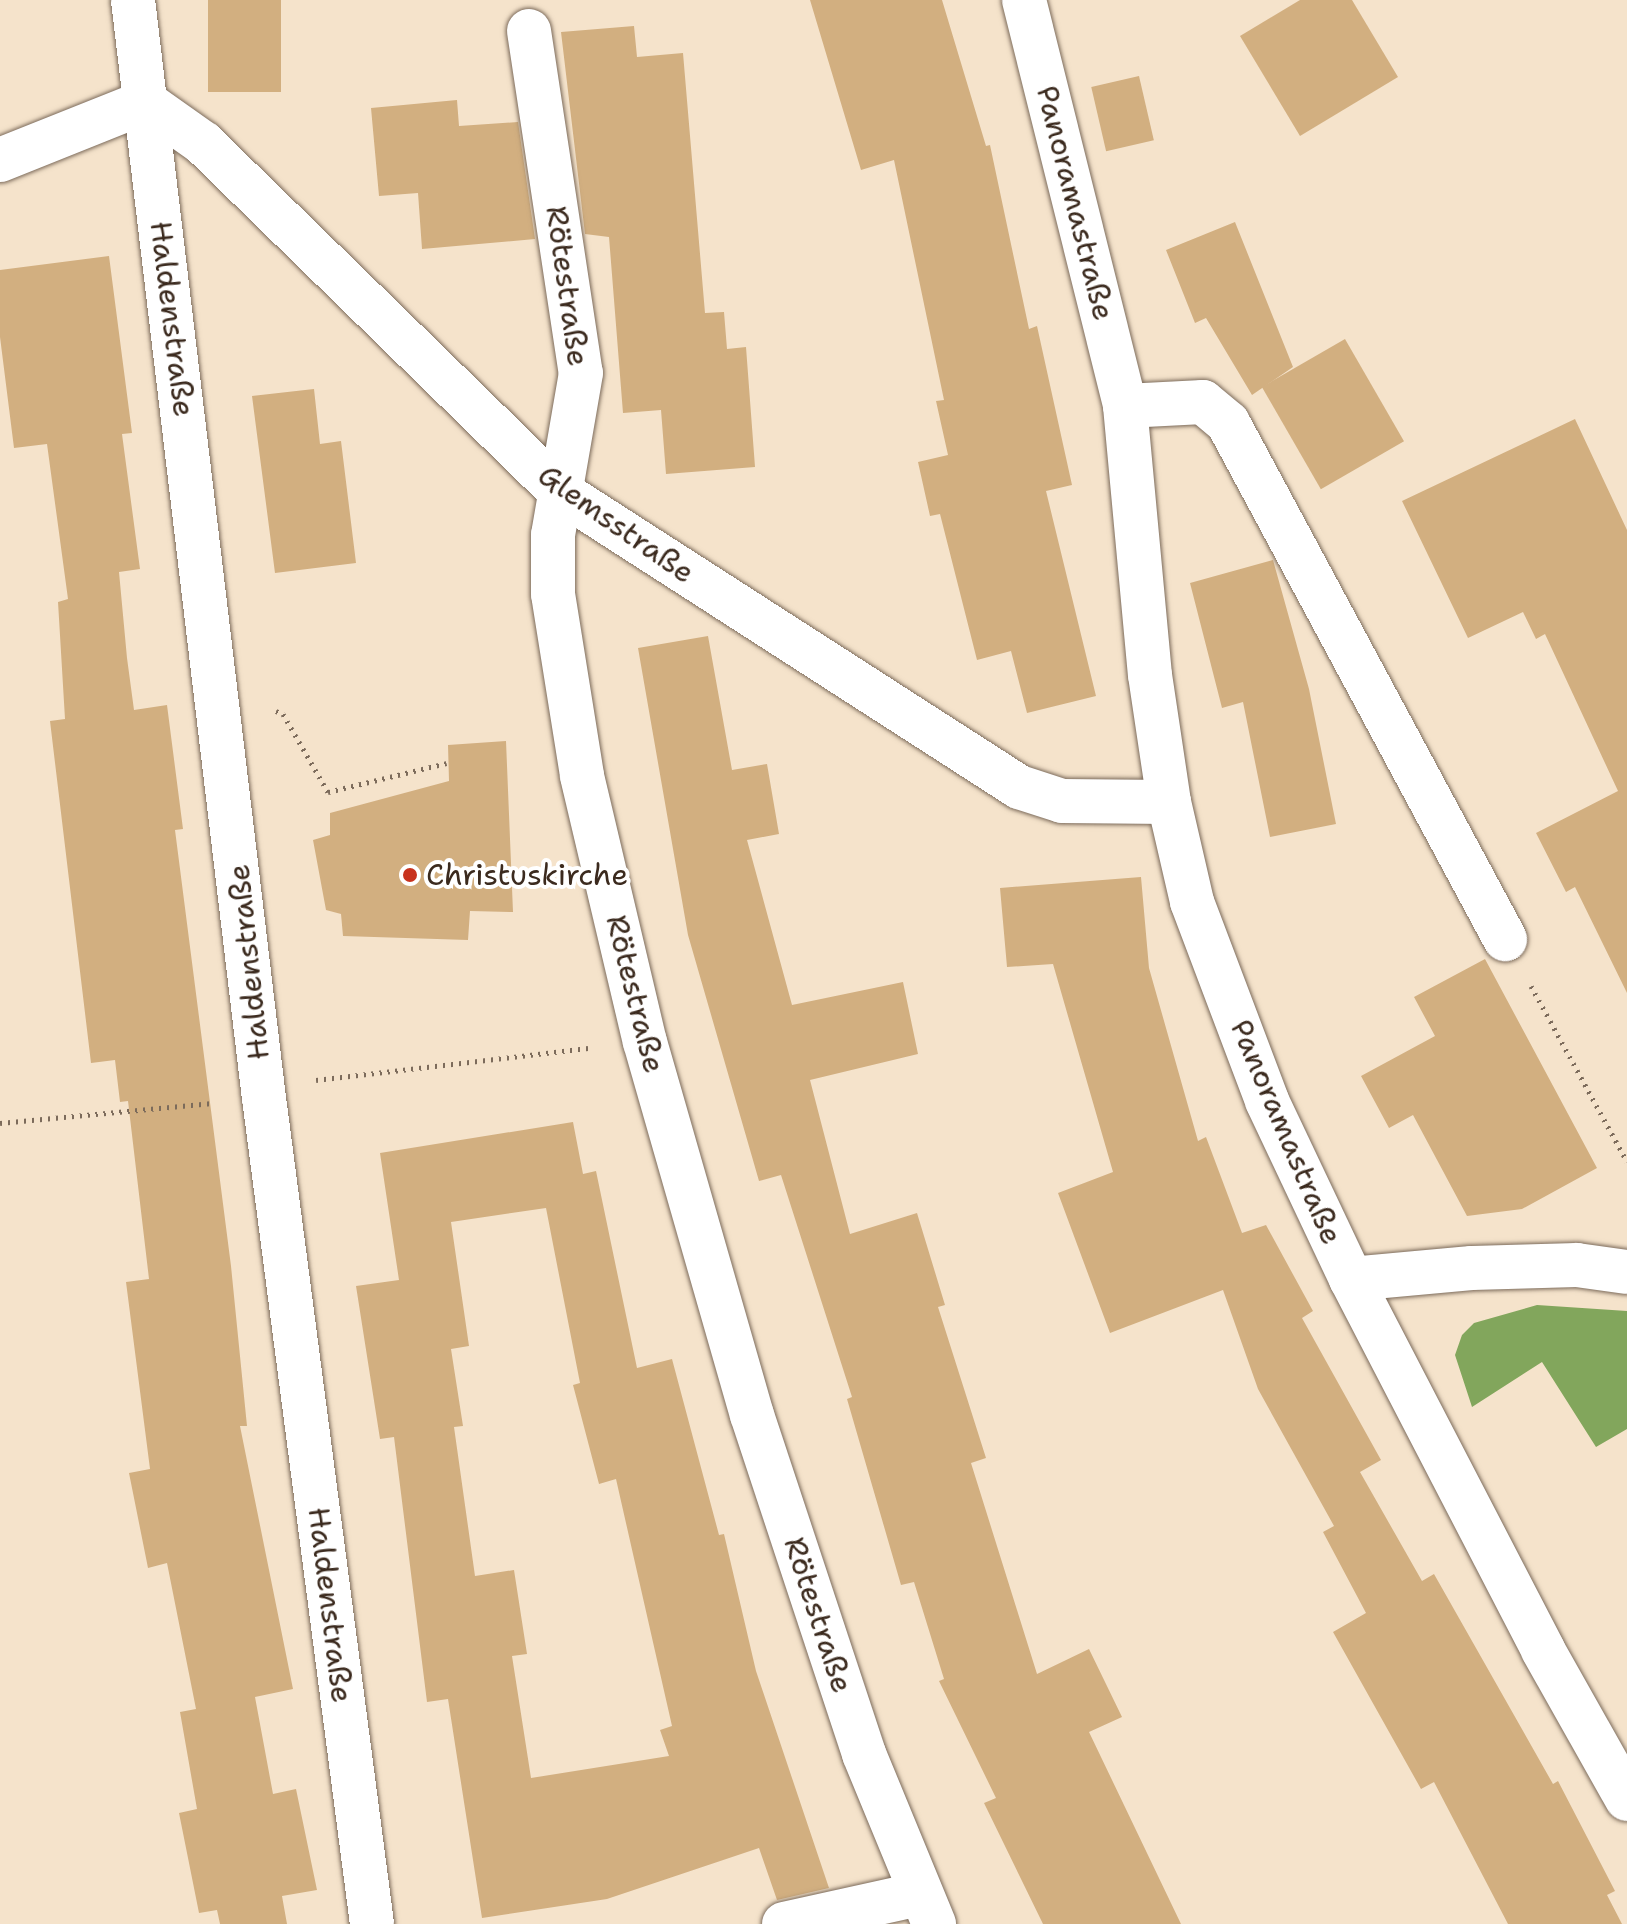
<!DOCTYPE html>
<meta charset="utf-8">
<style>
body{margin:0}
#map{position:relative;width:1627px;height:1924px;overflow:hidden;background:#f5e3cb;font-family:"Shantell Sans",sans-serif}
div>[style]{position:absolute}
.forest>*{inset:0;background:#82a65c}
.building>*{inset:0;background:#d2af80;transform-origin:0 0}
.path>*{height:5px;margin-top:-2.5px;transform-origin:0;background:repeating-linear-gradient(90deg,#7c6b5b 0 2px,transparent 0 8px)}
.roads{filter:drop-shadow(0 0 2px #7c6b5b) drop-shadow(0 0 2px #7c6b5b)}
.minor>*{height:44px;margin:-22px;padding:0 22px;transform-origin:22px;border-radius:22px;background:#fff}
.dots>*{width:22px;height:22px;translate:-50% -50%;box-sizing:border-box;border:4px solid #fff;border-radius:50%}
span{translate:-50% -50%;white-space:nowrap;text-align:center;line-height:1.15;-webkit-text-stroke:8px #fff;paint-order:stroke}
.street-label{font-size:30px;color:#3b2a1e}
.poi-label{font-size:30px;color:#3b2a1e}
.left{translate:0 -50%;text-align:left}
</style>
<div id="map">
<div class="forest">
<div style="clip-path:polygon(1537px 1305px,1627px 1311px,1627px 1429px,1596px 1447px,1542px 1362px,1472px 1407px,1455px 1355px,1462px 1335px,1474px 1323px)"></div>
</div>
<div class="building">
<div style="left:208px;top:0;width:73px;height:92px"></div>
<div style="clip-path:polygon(810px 0,942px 0,986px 146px,990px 145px,1029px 329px,1037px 326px,1072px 485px,1046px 491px,1096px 696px,1027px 713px,1011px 651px,977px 660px,940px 514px,930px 516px,918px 462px,948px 455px,936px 401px,944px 400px,894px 160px,861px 170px)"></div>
<div style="clip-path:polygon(1300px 0,1352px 0,1398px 77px,1300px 136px,1240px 36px)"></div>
<div style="clip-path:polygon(634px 26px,637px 57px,683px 53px,705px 313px,724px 312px,727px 349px,746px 347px,755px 467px,666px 474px,661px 410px,623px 413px,609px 237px,585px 234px,561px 32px)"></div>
<div style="left:1139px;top:76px;width:66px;height:49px;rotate:77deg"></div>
<div style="clip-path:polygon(457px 100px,459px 126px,518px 122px,535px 239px,422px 249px,418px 193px,379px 196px,371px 108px)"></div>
<div style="clip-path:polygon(1235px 222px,1293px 367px,1252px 395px,1206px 318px,1195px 323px,1166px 250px)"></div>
<div style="clip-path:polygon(109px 256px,132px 433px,122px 434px,140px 569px,119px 572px,127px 658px,134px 710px,167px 705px,183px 829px,175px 830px,231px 1266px,247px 1426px,240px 1426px,293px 1689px,255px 1697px,273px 1794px,296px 1789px,317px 1890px,282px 1896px,287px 1924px,220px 1924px,217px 1910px,199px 1913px,179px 1813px,197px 1809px,180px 1712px,196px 1709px,167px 1563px,148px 1568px,129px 1473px,150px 1469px,126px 1282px,149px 1279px,128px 1101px,120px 1102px,115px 1060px,91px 1063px,50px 721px,65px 719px,58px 602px,68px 599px,47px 444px,14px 448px,0 337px,0 270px)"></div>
<div style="left:1345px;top:339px;width:118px;height:96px;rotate:60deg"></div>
<div style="clip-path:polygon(314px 389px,320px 444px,341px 441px,356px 563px,275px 573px,252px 396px)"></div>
<div style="clip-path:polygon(1575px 419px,1627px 530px,1627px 993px,1575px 887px,1566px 892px,1536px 833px,1618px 791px,1545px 634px,1536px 639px,1523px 612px,1468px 638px,1402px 501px)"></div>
<div style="clip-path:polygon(1273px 560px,1309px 689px,1336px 824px,1270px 837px,1243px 702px,1222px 708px,1190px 583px)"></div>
<div style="clip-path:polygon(708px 636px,732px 770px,767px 764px,779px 834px,747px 840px,792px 1005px,903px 982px,918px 1054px,810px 1080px,850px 1234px,917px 1213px,945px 1305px,938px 1307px,986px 1458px,971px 1463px,1037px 1674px,1089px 1649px,1122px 1717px,1089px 1732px,1181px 1924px,1043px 1924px,984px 1803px,996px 1798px,939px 1681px,944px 1679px,914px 1582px,901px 1585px,847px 1399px,852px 1397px,781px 1175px,759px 1181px,688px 935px,638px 648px)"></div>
<div style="clip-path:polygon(506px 741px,513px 912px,470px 911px,468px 940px,343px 936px,341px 914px,326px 910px,313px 840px,330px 835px,330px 813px,449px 781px,448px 745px)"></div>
<div style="clip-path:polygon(1141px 877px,1149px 968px,1198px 1141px,1206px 1137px,1242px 1233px,1266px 1225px,1313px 1311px,1302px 1318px,1381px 1460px,1360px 1472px,1422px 1581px,1434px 1574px,1553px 1784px,1558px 1781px,1615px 1891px,1607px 1895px,1622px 1924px,1508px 1924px,1434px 1782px,1421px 1789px,1333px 1632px,1366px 1613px,1323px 1532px,1334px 1526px,1258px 1389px,1223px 1290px,1110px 1333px,1058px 1193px,1113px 1172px,1053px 964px,1007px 967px,1000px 888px)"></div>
<div style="clip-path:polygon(1485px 959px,1597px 1168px,1522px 1209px,1467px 1216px,1413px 1115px,1389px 1128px,1361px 1076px,1435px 1036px,1414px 997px)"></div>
<div style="clip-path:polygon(evenodd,573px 1122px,583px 1174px,596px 1171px,637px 1368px,672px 1359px,719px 1535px,724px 1534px,756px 1671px,829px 1888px,777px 1900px,759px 1848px,607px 1899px,482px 1918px,448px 1699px,427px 1702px,394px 1437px,380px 1439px,356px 1286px,399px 1280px,380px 1153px,573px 1122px,546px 1208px,580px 1383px,573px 1385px,599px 1484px,616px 1479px,672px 1726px,660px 1730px,669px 1756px,531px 1778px,512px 1656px,527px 1654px,514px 1570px,475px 1576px,454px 1427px,463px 1426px,451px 1349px,469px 1346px,451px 1222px,546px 1208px)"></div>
</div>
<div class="path">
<div style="left:276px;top:711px;width:8px;rotate:23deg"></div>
<div style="left:283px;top:714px;width:90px;rotate:60deg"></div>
<div style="left:328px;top:792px;width:122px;rotate:-13.7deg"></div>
<div style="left:1531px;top:986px;width:200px;rotate:61.3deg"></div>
<div style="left:316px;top:1080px;width:274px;rotate:-6.7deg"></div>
<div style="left:0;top:1123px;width:211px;rotate:-5.4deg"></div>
</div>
<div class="roads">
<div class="minor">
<div style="left:133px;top:0;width:1106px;rotate:83.2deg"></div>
<div style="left:264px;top:1098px;width:833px;rotate:82.55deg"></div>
<div style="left:1024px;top:0;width:418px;rotate:76deg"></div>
<div style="left:1125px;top:406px;width:270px;rotate:84.7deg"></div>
<div style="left:1150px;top:675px;width:128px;rotate:81.5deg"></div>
<div style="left:1169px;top:802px;width:103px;rotate:77deg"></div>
<div style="left:1192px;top:902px;width:213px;rotate:69.3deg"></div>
<div style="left:1267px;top:1101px;width:197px;rotate:64.7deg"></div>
<div style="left:1351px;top:1279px;width:418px;rotate:62.6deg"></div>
<div style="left:1543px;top:1650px;width:171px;rotate:60.6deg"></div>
<div style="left:529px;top:31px;width:346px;rotate:81.4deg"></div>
<div style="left:581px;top:373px;width:164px;rotate:99.8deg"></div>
<div style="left:553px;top:535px;width:59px;rotate:90deg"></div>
<div style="left:553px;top:594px;width:184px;rotate:80.9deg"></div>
<div style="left:582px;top:776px;width:273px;rotate:76.7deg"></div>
<div style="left:645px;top:1042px;width:388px;rotate:74deg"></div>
<div style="left:752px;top:1415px;width:357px;rotate:71.7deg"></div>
<div style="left:864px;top:1754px;width:184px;rotate:67.6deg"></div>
<div style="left:0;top:160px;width:156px;rotate:-21.8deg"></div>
<div style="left:145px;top:102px;width:71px;rotate:35.3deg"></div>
<div style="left:203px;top:143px;width:498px;rotate:44.3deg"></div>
<div style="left:559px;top:491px;width:547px;rotate:32.76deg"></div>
<div style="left:1019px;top:787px;width:45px;rotate:18deg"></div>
<div style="left:1062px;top:801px;width:107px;rotate:0.5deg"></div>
<div style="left:1125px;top:406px;width:78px;rotate:-2.9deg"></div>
<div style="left:1203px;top:402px;width:33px;rotate:40deg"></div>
<div style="left:1228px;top:423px;width:586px;rotate:61.77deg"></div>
<div style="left:1351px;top:1279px;width:121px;rotate:-5.2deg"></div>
<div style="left:1472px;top:1268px;width:105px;rotate:-1.6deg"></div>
<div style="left:1577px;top:1265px;width:50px;rotate:8deg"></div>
<div style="left:784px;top:1924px;width:138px;rotate:-12.5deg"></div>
</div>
</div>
<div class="dots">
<div style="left:410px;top:875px;background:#c8321e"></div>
</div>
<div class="street-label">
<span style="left:1075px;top:203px;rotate:76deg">Panoramastraße</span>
<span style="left:567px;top:286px;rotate:82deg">Rötestraße</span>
<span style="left:172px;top:319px;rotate:83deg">Haldenstraße</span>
<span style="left:616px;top:524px;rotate:35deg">Glemsstraße</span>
<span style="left:249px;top:962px;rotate:-96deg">Haldenstraße</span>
<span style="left:635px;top:994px;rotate:76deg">Rötestraße</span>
<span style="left:1286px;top:1132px;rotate:67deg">Panoramastraße</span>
<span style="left:330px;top:1605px;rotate:83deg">Haldenstraße</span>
<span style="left:818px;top:1615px;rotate:72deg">Rötestraße</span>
</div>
<div class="poi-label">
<span class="left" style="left:426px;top:875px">Christuskirche</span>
</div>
</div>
